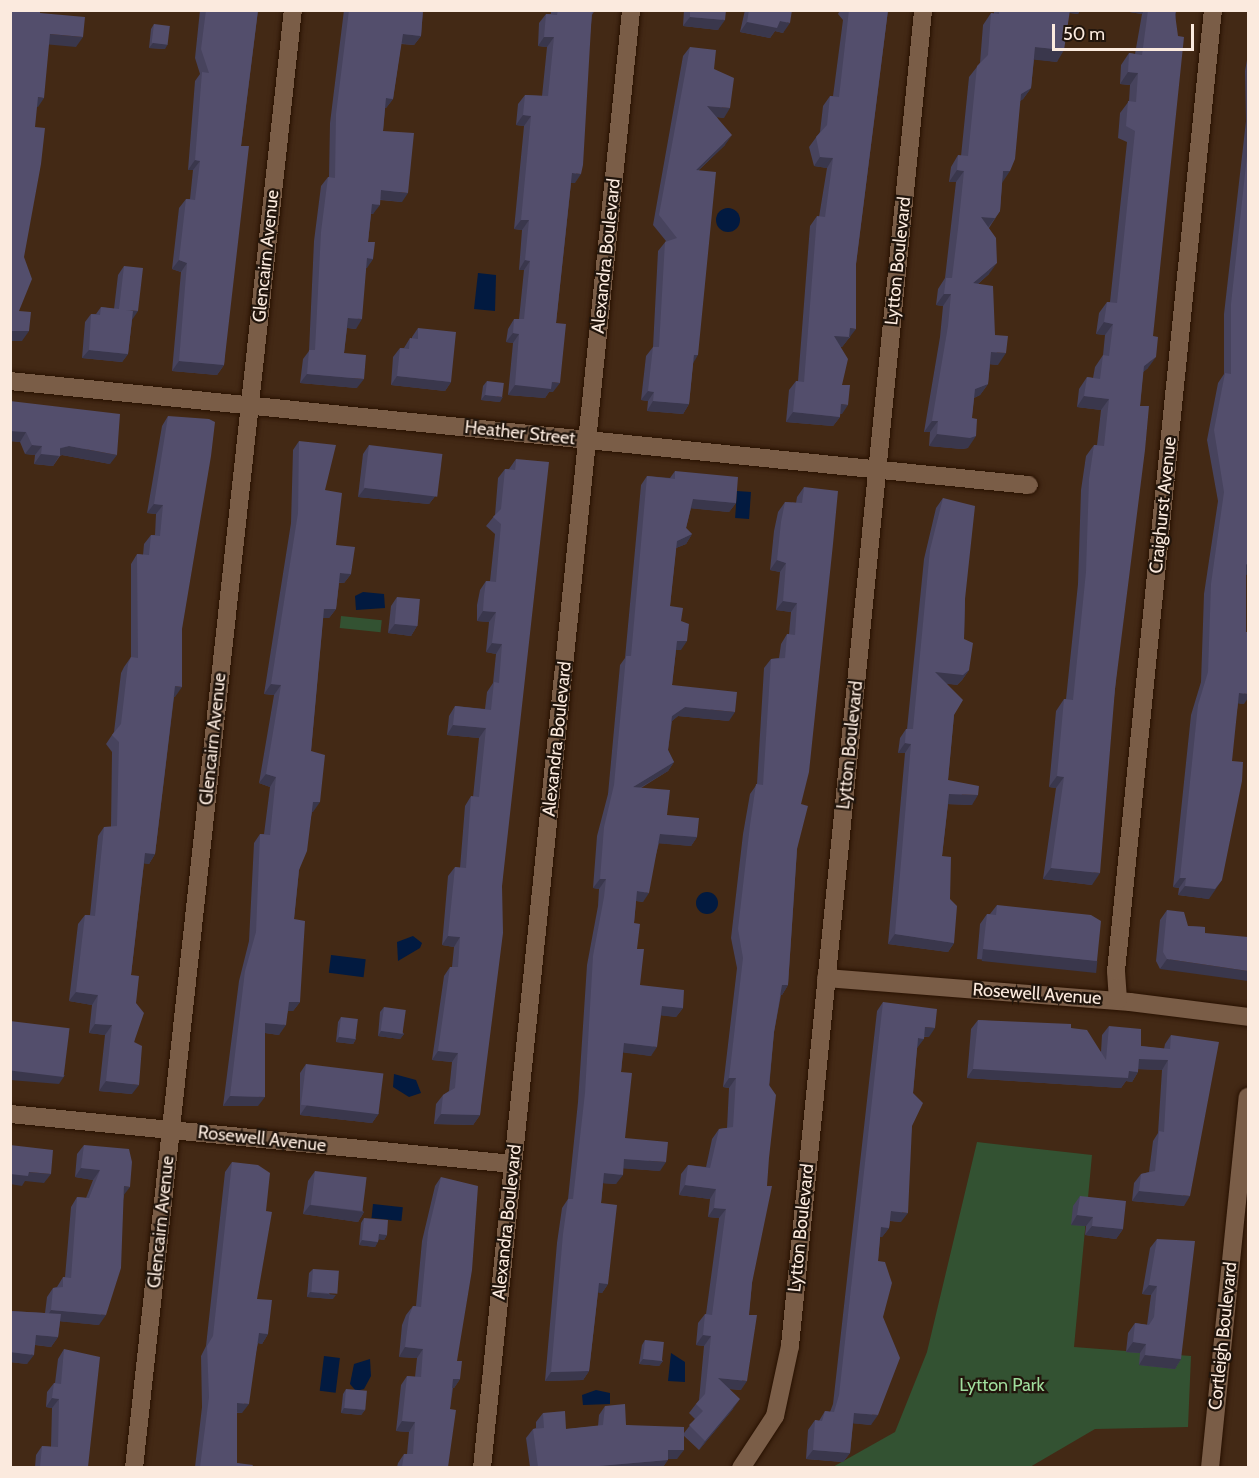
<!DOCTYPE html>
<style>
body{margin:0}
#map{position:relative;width:1259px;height:1478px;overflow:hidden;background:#432915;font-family:Cabin,sans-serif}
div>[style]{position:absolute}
.green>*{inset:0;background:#335232;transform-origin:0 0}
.water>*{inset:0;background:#021a40;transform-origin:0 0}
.round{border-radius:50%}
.roads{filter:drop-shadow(0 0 2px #281100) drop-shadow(0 0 2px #281100)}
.minor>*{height:18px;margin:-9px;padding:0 9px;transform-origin:9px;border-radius:9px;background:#7a5d47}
.wall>*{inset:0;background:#47435d}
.shaded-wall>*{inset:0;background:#3a374c;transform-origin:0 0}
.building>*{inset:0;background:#534e6c;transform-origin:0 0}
span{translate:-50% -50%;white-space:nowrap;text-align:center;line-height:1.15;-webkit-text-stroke:4.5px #21150c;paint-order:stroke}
.street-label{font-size:18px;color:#fbeade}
.park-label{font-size:18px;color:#a0dd9d}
.frame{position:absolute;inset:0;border:12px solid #fbeade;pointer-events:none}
.scale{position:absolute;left:1052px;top:24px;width:142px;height:27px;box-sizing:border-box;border:3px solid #fbeade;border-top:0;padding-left:8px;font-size:18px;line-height:21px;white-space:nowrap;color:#fbeade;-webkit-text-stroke:4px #21150c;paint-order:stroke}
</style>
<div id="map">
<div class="green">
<div style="left:341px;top:616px;width:41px;height:12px;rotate:6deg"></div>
<div style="clip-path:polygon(977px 1142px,1092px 1155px,1074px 1347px,1191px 1356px,1188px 1427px,1095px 1429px,1030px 1467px,831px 1468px,895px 1432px,927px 1352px)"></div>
</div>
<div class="water">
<div class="round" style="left:716px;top:208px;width:24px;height:24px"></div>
<div style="clip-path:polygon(478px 273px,496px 275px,495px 311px,474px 309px)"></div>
<div style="left:737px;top:491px;width:14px;height:27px;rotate:4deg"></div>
<div style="clip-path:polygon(363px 592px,384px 594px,385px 608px,356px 610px,355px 596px)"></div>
<div class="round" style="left:696px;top:892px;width:22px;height:22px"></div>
<div style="clip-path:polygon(413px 936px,422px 943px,420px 948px,398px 961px,397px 942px)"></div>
<div style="left:331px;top:955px;width:35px;height:18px;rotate:7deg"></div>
<div style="clip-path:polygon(394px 1074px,416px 1080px,421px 1093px,409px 1097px,393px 1087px)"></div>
<div style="left:373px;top:1204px;width:30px;height:14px;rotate:6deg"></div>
<div style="clip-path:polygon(671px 1353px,685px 1362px,685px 1382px,668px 1381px)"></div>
<div style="left:324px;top:1356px;width:16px;height:35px;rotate:7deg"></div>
<div style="clip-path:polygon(370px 1359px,371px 1376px,364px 1389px,356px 1391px,350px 1384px,354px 1364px)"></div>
<div style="clip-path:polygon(596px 1390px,610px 1393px,610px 1404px,583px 1405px,582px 1395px)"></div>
</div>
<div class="roads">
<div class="minor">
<div style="left:10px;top:381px;width:1024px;rotate:5.83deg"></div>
<div style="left:826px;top:978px;width:305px;rotate:4.5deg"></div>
<div style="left:1130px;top:1002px;width:119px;rotate:7.2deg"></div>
<div style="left:1118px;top:1000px;width:29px;rotate:-94deg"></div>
<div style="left:1116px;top:971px;width:966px;rotate:-84.24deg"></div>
<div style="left:10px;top:1114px;width:505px;rotate:5.68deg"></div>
<div style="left:134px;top:1468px;width:1467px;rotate:-83.78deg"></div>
<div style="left:482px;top:1468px;width:1466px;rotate:-84.16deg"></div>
<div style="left:741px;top:1468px;width:62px;rotate:-56.8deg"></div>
<div style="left:775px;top:1416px;width:72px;rotate:-77.9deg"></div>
<div style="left:790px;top:1346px;width:1343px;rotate:-84.31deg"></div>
<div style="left:1210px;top:1468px;width:373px;rotate:-84.2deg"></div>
</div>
</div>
<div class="wall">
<div style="clip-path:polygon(200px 10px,258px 10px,241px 146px,224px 365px,217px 375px,172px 371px,181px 272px,172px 269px,179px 208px,186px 199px,190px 199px,193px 170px,188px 170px,195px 81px,200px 74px,195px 58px)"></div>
<div style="clip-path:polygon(344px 10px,423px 10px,421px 36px,414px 45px,401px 44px,393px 99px,386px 108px,385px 108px,383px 131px,402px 202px,380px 200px,373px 214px,371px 214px,368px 242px,373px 259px,366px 268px,356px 329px,347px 328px,344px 353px,357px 388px,300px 383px,303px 359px,309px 351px,314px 241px,321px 186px,328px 177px,329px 177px,330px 123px)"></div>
<div style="clip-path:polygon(551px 10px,595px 10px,592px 15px,575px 183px,571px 183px,556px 323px,553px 392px,549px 392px,545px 398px,508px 395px,513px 343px,506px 342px,508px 329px,514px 319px,519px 319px,524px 270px,519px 270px,522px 230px,514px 229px,524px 126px,516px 125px,518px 104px,525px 95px,542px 96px,547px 47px,538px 46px,539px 23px,546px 14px,551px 14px)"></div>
<div style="clip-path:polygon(684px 10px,726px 10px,718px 30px,683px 26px)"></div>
<div style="clip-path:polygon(745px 10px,792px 10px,783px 33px,775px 31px,770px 38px,740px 32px)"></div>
<div style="clip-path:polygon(840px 10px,888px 10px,856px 264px,850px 338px,849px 338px,842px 347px,840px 347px,842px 385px,842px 414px,840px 414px,840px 417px,833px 426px,786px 422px,789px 390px,796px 381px,798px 381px,810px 226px,817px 216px,819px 217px,827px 168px,814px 166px,809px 147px,820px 132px,823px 106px,830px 96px,833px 96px,843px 20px,838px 14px)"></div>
<div style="clip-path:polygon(994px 10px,1080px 10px,1078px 14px,1069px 13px,1057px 62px,1034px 59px,1031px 88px,1023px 99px,1020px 101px,1002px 182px,1000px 211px,989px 228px,989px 274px,978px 284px,995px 335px,998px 365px,990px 364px,988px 384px,980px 395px,974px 398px,968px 448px,962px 449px,929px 446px,930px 432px,924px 432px,940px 337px,943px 306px,936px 305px,938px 289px,945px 278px,956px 182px,949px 182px,951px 167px,958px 155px,961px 156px,969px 77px,980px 63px,983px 25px,991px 13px,994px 14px)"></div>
<div style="clip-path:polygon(1117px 10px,1176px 10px,1148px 368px,1143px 372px,1115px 689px,1092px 885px,1043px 879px,1056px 788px,1049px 787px,1056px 711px,1064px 699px,1066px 699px,1078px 584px,1081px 490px,1086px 456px,1094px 445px,1097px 445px,1101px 410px,1077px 407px,1079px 389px,1087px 377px,1093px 378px,1095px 367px,1103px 355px,1105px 335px,1096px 334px,1099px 313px,1107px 302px,1110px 302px,1127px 142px,1118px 138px,1120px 113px,1129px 101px,1130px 85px,1120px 84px,1121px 65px,1129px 53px,1135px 54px,1142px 14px)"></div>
<div style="clip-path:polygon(154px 24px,165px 49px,149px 48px,151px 29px)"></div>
<div style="clip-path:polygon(690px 47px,714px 69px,724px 118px,717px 117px,725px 145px,699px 170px,693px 363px,689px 404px,683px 414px,647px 411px,648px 401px,641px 400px,646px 356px,653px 347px,658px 251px,666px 241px,653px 225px,683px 56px)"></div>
<div style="clip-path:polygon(1248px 54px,1248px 575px,1246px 574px,1244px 704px,1238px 703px,1209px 899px,1178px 895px,1179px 888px,1173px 887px,1191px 715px,1201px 682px,1204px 594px,1218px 501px,1207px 440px,1218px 383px,1224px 374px,1224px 314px,1246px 121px,1245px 71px)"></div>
<div style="clip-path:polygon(124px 266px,132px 320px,128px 354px,122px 362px,82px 358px,85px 322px,91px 314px,96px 314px,101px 307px,114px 309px,118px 275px)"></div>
<div style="clip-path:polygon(418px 328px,451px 382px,445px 391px,391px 385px,393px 357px,400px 348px,404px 348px,410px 338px,412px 339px,412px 337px)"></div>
<div style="clip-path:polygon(487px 381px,500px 402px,481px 400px,483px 386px)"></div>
<div style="clip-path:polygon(10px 401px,110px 464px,62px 455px,60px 456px,53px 466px,34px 464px,35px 455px,25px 454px,20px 442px,10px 441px)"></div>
<div style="clip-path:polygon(168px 416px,182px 629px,175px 697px,174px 697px,155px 854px,149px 864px,144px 863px,131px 975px,136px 1003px,132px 1094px,99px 1091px,105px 1035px,89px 1033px,92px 1005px,69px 1001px,78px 924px,85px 915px,90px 915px,98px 836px,104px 827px,111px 827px,112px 752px,106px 744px,114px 732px,121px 673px,124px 667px,131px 657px,131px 564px,137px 554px,143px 555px,144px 544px,151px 535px,155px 535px,156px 514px,147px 513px,162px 426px)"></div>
<div style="clip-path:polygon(299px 441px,325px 490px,336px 545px,351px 574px,344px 583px,339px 583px,336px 609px,329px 618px,323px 618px,311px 751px,313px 812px,312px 812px,299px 870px,294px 919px,300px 1002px,293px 1011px,288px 1011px,279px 1035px,265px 1033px,258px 1106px,223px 1106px,239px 981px,249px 941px,254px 843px,260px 834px,264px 834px,270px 787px,259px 783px,274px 695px,264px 694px,291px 523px,293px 450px)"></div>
<div style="clip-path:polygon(369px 445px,436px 495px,429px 504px,358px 497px,363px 454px)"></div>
<div style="clip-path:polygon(516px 459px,502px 886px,480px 1115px,473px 1125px,434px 1124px,436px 1104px,443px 1095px,449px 1091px,452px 1062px,432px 1060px,444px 976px,450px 967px,452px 967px,454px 947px,442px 945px,448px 876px,455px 867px,460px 868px,465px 806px,471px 796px,473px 797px,479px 738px,447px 735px,449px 716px,455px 706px,485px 709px,487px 692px,493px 683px,496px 654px,486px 652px,489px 622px,477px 621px,477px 605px,480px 590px,486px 581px,490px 581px,495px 534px,486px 526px,495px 515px,498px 478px,505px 469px,509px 469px)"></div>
<div style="clip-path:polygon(675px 471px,736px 503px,729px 512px,691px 508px,686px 528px,692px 534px,686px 544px,676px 548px,670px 606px,681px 621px,681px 650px,676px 650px,672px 685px,729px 721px,678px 716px,672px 721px,668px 750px,674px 762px,668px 771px,641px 788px,667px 815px,697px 837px,691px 846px,659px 843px,643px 902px,636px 901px,634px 923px,640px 985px,683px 1008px,676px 1017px,661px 1015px,651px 1056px,623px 1052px,621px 1072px,625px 1138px,660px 1171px,623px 1168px,616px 1184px,603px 1183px,601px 1203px,608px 1284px,602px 1293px,598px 1292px,589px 1371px,583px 1380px,545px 1381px,557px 1243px,562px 1208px,568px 1199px,578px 1102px,587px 965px,598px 906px,599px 889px,593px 888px,597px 836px,608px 794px,620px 665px,625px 658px,641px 485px,647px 476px,670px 478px)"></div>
<div style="clip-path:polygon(804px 487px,801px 804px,797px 849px,788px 985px,782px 995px,781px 995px,774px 1032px,752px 1283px,741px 1390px,729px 1389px,733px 1409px,699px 1450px,684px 1436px,677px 1459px,668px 1459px,663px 1467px,530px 1467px,526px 1438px,533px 1429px,536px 1428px,536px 1422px,543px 1413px,566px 1429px,598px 1426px,599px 1415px,605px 1406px,626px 1425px,684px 1433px,695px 1419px,689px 1413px,699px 1400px,704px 1346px,696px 1345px,698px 1323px,705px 1314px,706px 1314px,719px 1218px,708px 1217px,710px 1199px,679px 1195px,681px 1174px,688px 1165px,706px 1167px,712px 1139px,719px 1129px,727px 1128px,729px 1088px,723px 1087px,737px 968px,731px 938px,743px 834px,750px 794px,757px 784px,764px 668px,771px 659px,779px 658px,781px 644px,787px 634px,789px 634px,791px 612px,776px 610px,780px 572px,770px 570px,774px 531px,778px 512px,785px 502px,796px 503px,797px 497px)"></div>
<div style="clip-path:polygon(943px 498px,965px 599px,964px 639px,969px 670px,962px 680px,957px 685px,946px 683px,954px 715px,948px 780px,972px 805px,948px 804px,942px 856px,950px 899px,954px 943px,948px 952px,888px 944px,905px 753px,898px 753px,900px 738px,906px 729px,907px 729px,924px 559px,936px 508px)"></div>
<div style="clip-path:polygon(397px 597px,417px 626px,411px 636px,388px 633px,391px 606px)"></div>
<div style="clip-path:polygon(997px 905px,1097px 961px,1090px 971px,977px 959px,980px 924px,987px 914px,990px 914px)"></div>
<div style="clip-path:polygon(1167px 910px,1188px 926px,1205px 927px,1160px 969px,1156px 961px,1160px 920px)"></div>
<div style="clip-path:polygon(883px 1002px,929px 1037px,924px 1037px,917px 1048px,913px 1093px,912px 1126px,901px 1222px,890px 1221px,889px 1228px,882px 1237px,880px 1237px,878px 1261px,883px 1317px,871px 1425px,853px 1423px,850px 1453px,843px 1462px,806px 1459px,808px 1430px,815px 1420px,819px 1421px,825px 1411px,830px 1412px,833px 1404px,877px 1011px)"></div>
<div style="clip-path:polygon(384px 1007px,404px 1034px,400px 1039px,378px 1036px,380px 1012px)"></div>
<div style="clip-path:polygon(341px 1017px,356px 1039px,353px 1044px,336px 1042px,338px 1022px)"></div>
<div style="clip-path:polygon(978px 1020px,1071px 1028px,1101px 1052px,1102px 1035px,1109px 1026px,1141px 1046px,1164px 1049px,1165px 1044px,1171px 1035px,1184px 1206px,1132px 1201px,1134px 1183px,1141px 1174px,1149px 1172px,1153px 1141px,1158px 1133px,1162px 1070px,1138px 1069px,1138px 1072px,1132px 1082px,1126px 1081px,1121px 1088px,967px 1078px,971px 1029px)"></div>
<div style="clip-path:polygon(306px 1064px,379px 1113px,372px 1123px,300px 1115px,300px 1073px)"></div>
<div style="clip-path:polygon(84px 1145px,124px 1195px,99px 1325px,60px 1321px,58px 1337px,51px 1347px,35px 1345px,27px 1364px,10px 1362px,10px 1311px,45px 1313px,47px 1297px,53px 1288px,57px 1287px,63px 1277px,65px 1277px,71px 1207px,77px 1197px,86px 1198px,93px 1180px,75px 1177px,77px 1154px)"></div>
<div style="clip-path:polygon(232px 1162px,257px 1299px,268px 1334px,262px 1344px,258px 1343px,242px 1413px,237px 1413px,237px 1463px,252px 1467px,195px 1467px,202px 1407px,201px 1356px,206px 1346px,225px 1172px)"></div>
<div style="clip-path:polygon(315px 1171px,364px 1212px,358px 1222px,303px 1214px,308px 1181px)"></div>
<div style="clip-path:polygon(441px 1177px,457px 1361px,460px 1379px,454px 1388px,453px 1388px,450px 1409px,448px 1467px,397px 1467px,398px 1463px,404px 1454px,407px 1454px,409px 1432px,396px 1431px,401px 1385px,407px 1376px,415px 1377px,417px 1358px,399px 1357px,402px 1325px,406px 1315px,413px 1306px,416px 1306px,422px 1241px,435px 1186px)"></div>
<div style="clip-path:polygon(1080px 1196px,1123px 1229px,1116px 1239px,1085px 1235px,1086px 1226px,1071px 1225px,1073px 1206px)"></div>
<div style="clip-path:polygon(364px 1218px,387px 1235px,384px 1240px,379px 1239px,375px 1247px,359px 1245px,361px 1223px)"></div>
<div style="clip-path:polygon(1157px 1239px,1181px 1359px,1175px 1369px,1139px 1365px,1140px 1353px,1126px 1352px,1128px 1333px,1135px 1323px,1147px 1325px,1151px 1295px,1142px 1294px,1150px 1248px)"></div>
<div style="clip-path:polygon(313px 1269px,333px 1299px,307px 1297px,309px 1273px)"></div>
<div style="clip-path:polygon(645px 1340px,663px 1361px,659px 1366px,639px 1364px,642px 1345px)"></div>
<div style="clip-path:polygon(64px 1349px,88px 1467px,35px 1467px,36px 1455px,42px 1446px,51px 1447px,52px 1408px,46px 1407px,47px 1392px,54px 1383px,55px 1383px,58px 1359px)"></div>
<div style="clip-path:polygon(346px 1389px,365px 1410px,361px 1415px,341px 1413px,343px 1394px)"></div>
</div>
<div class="shaded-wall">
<div style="clip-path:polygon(1064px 10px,1080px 10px,1078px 14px,1063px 12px)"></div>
<div style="clip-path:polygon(1117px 10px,1144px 10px,1142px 14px)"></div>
<div style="clip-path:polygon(690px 17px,725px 20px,718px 30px,683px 26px)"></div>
<div style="clip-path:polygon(780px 21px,790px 23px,783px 33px,775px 31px,770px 38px,740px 32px,747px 22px)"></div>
<div style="clip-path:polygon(50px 34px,83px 37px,76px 47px,43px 44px)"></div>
<div style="clip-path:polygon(403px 34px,421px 36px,414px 45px,397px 43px)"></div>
<div style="clip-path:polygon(544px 37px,554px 37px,547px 47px,538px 46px)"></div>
<div style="clip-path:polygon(153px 43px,168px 44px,165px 49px,149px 48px)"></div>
<div style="clip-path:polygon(1035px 47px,1064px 50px,1057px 62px,1027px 59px)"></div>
<div style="clip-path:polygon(1128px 72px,1138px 73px,1130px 85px,1120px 84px)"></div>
<div style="clip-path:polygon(1031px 88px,1023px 99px,1013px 106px,1021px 94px)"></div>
<div style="clip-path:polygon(38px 97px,44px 98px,38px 107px,31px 106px)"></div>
<div style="clip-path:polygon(386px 98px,393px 99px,386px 108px,380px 107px)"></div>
<div style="clip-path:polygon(707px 106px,730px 108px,724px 118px,701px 115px)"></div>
<div style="clip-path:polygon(523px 115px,531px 116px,524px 126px,516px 125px)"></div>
<div style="clip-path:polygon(732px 135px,725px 145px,689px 179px,696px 170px)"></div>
<div style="clip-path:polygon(820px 157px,833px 158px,827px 168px,814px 166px)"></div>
<div style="clip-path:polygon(195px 160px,200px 161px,193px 170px,188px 170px)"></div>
<div style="clip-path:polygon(957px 170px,964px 171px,956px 182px,949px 182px)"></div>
<div style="clip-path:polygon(1003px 171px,1010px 171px,1002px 183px)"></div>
<div style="clip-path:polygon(572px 173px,581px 174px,575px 183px,566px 183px)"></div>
<div style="clip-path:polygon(381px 190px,408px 193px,402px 202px,375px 199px)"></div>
<div style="clip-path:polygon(372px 204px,380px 205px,373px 214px,365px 213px)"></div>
<div style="clip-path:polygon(981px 217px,995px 218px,987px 229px)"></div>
<div style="clip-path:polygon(521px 220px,529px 220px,522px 230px,514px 229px)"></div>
<div style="clip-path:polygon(367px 258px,373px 259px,367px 268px,361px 268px)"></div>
<div style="clip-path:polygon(179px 260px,187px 263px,181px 272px,172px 269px)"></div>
<div style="clip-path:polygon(525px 260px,530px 261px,524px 270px,519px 270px)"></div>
<div style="clip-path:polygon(997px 263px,989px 274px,965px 295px,973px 283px)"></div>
<div style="clip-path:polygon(944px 294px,951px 294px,943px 306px,936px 305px)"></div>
<div style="clip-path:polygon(126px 310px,138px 311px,132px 320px)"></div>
<div style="clip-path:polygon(348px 318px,362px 319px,356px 329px,341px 327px)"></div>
<div style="clip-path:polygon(1104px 322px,1113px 324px,1105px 335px,1096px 334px)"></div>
<div style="clip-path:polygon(850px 328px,856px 329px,842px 347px,827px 346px,834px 336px)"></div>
<div style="clip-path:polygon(10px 331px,29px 331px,22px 341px,10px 341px)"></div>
<div style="clip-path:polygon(513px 333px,519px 334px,513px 343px,506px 342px)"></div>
<div style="clip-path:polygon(89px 350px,128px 354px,122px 362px,82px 358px)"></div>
<div style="clip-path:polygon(991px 352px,1006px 353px,998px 365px,984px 364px)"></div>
<div style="clip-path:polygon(694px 355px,698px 355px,692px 365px)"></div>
<div style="clip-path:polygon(1156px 357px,1148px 368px,1136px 378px,1144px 366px)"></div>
<div style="clip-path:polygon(179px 361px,224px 365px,217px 375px,172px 371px)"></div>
<div style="clip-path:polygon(307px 374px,364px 379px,357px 388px,300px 383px)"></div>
<div style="clip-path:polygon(397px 376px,451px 382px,445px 391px,391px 385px)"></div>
<div style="clip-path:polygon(552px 382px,560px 383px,553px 392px,549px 392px,545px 398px,508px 395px,515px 385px)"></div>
<div style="clip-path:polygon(988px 384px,980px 395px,967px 401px,975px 389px)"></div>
<div style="clip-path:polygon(648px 391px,654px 392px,648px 401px,641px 400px)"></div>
<div style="clip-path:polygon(485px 395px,503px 397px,500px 402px,481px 400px)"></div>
<div style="clip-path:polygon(1084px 396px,1109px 399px,1101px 410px,1077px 407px)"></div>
<div style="clip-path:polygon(653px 401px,689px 404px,683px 414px,647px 411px)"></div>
<div style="clip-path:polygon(841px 404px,848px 405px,842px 414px,834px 414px)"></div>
<div style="clip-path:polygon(793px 412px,840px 417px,833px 426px,786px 422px)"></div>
<div style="clip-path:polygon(932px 421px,938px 421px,930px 432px,924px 432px)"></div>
<div style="clip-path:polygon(10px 431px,26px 432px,20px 442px,10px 441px)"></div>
<div style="clip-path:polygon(937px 434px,976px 436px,968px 448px,962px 449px,929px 446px)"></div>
<div style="clip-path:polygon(32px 445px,42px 446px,35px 455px,25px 454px)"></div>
<div style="clip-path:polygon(69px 446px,117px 455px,110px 464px,62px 455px,59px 456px,53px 466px,34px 464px,41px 454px)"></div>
<div style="clip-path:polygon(365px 488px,436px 495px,429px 504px,358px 497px)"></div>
<div style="clip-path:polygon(693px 499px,736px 503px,729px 512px,687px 508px)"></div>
<div style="clip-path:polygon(154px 504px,163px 505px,156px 514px,147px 513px)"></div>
<div style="clip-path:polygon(692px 534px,686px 544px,671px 550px,677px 541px)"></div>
<div style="clip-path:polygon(777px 560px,786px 563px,780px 572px,770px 570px)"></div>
<div style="clip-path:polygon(1246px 564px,1248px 565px,1248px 575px,1240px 574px)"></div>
<div style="clip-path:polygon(340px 573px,351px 574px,344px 583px,333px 582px)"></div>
<div style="clip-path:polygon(783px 601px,797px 603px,791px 612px,776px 610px)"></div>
<div style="clip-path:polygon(324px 609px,336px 609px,329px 618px,317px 618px)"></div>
<div style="clip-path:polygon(483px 611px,496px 612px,489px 622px,477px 621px)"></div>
<div style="clip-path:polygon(395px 624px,417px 626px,411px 636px,388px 633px)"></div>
<div style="clip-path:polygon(677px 641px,687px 641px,681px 650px,670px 650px)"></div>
<div style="clip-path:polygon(492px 643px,502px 644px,496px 654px,486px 652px)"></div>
<div style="clip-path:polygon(969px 670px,962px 680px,957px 685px,929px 682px,935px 672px)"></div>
<div style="clip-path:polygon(271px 684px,281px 685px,274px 695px,264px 694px)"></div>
<div style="clip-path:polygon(175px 686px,182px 687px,175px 697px,169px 696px)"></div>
<div style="clip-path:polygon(1239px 693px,1248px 694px,1248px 698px,1244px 704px,1232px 703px)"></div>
<div style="clip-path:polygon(685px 707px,735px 712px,729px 721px,678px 716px,666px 726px,672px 716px)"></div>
<div style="clip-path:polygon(453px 725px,486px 728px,479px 738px,447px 735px)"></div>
<div style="clip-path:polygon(905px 743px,911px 744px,905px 753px,898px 753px)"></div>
<div style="clip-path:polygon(674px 762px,668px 771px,626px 796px,633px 787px)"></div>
<div style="clip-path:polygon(266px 774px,276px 777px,270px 787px,259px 783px)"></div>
<div style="clip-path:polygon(1057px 776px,1064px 777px,1056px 788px,1049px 787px)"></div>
<div style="clip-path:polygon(949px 794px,978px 795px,972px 805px,942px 804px)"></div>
<div style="clip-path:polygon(313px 802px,320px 802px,313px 812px,306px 811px)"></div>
<div style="clip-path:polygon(660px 834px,697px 837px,691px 846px,654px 843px)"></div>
<div style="clip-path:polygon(145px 853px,155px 854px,149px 864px,139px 863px)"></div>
<div style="clip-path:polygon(1051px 868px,1100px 873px,1092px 885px,1043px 879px)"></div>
<div style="clip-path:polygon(1180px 878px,1186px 878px,1179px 888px,1173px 887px)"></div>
<div style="clip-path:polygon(600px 879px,606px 879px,599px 889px,593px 888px)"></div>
<div style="clip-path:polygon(1222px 880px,1209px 899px,1178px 895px,1185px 886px)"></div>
<div style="clip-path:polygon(637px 891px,649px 893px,643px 902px,631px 900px)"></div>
<div style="clip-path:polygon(895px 934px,954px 943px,948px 952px,888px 944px)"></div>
<div style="clip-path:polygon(448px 936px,460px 937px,454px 947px,442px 945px)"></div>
<div style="left:983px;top:949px;width:115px;height:12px;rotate:6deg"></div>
<div style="clip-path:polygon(1167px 959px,1248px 971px,1248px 981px,1160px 969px)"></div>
<div style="clip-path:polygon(782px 985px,788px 985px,782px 995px,776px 994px)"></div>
<div style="clip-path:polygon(76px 992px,98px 995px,92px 1005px,69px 1001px)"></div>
<div style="clip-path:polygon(289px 1002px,300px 1002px,293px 1011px,282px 1011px)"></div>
<div style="clip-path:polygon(662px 1006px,683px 1008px,676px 1017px,656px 1015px)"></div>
<div style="clip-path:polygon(265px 1023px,286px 1025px,279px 1035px,258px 1032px)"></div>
<div style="clip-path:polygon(95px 1024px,112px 1025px,105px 1035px,89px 1033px)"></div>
<div style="clip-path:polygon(925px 1027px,935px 1028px,929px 1037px,919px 1036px)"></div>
<div style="clip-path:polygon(381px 1031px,404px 1034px,400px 1039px,378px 1036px)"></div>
<div style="clip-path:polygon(339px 1037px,356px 1039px,353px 1044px,336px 1042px)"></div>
<div style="clip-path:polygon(918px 1038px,924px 1039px,917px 1048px)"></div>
<div style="clip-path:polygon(624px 1043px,657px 1047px,651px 1056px,618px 1052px)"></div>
<div style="clip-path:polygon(438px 1051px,458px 1053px,452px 1062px,432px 1060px)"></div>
<div style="clip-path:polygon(1139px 1059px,1168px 1060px,1162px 1070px,1133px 1069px)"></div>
<div style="clip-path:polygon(973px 1069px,1129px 1071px,1138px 1072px,1132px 1082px,1126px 1081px,1121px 1088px,967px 1078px)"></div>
<div style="clip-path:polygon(10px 1070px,65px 1075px,59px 1084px,10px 1080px)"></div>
<div style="clip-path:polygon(729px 1078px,736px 1078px,729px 1088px,723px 1087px)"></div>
<div style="clip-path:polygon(106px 1081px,139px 1085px,132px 1094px,99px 1091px)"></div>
<div style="clip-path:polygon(230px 1096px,265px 1097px,258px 1106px,223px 1106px)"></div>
<div style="clip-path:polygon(307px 1105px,379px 1113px,372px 1123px,300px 1115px)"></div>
<div style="clip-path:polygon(441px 1114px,480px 1115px,473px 1125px,434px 1124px)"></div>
<div style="clip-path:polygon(624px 1159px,666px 1162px,660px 1171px,617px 1168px)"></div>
<div style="clip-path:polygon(81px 1168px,100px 1170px,93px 1180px,75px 1177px)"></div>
<div style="clip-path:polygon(29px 1172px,51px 1174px,44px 1183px,25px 1181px,22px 1186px,10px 1184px,10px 1174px)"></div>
<div style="clip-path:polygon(604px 1173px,623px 1175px,616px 1184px,598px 1183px)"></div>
<div style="clip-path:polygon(685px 1185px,716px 1189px,710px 1199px,679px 1195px)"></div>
<div style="clip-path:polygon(124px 1186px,130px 1187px,123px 1196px)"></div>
<div style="clip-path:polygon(1139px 1191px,1190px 1196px,1184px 1206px,1132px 1201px)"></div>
<div style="clip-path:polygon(310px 1205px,364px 1212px,358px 1222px,303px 1214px)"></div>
<div style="clip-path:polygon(714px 1208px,726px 1209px,719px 1218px,708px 1217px)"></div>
<div style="clip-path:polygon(891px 1211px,908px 1213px,901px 1222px,884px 1220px)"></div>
<div style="clip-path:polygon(1077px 1215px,1093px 1217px,1086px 1226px,1071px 1225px)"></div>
<div style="clip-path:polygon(1092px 1226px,1123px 1229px,1116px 1239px,1085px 1235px)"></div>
<div style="clip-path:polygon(881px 1227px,889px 1228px,882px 1237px,874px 1237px)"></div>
<div style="clip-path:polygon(379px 1234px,387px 1235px,384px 1240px,376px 1239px)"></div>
<div style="clip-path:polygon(362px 1240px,378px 1242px,375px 1247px,359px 1245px)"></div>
<div style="clip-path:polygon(599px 1283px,608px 1284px,602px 1293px,592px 1292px)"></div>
<div style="clip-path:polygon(1149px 1285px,1157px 1286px,1151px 1295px,1142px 1294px)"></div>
<div style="clip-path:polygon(310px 1292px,336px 1295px,333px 1299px,307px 1297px)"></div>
<div style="clip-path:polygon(51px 1310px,106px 1315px,99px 1325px,45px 1320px)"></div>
<div style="clip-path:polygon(259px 1333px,268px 1334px,262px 1344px,253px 1342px)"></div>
<div style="clip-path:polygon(36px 1335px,58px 1337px,51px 1347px,30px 1344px)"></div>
<div style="clip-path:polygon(703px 1335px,711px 1336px,704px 1346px,696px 1345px)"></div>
<div style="clip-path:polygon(1133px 1342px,1146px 1344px,1140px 1353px,1126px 1352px)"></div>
<div style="clip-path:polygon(405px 1347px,423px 1349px,417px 1358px,399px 1357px)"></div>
<div style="clip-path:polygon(10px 1352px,34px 1355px,27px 1364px,10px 1362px)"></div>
<div style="clip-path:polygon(1145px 1355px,1181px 1359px,1175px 1369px,1139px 1365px)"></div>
<div style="clip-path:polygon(643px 1359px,663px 1361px,659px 1366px,639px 1364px)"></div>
<div style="clip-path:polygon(589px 1371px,583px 1380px,545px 1381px,551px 1372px)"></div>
<div style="clip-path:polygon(718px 1378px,747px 1381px,741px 1390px,711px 1387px)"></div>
<div style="clip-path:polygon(453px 1379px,460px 1379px,454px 1388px,447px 1388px)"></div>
<div style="clip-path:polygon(52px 1398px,59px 1399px,52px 1408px,46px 1407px)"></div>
<div style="clip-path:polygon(740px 1399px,733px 1409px,699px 1450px,705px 1441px)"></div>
<div style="clip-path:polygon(237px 1403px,249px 1404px,242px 1413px,231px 1412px)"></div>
<div style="clip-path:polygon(344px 1408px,365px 1410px,361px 1415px,341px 1413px)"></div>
<div style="clip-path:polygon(854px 1413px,878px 1415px,871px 1425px,848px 1423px)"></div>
<div style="clip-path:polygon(402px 1421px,415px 1422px,409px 1432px,396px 1431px)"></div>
<div style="clip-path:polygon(668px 1450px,684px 1450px,677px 1459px,661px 1459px)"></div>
<div style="clip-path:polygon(813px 1450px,850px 1453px,843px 1462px,806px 1459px)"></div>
<div style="clip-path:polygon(668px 1460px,663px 1467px,587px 1467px)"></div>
</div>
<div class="building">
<div style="clip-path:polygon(10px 10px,40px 10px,40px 13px,85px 17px,83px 37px,50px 34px,44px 98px,38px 97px,35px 127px,45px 128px,41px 164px,24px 257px,32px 279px,19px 311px,31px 312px,29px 331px,10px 331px)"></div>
<div style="clip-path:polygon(206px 10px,258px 10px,241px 146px,249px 146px,224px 365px,179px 361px,187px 263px,179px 260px,186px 199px,195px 200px,200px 161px,195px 160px,202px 72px,209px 73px,201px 49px)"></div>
<div style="clip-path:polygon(349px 10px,423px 10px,421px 36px,403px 34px,393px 99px,386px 98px,383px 131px,414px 133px,408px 193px,381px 190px,380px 205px,372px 204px,368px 242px,375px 242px,373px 259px,367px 258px,362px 319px,348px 318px,344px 353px,366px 355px,364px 379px,307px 374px,309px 350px,315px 350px,321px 232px,328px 177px,335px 178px,336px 114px)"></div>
<div style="clip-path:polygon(558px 10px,592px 10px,583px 165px,581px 174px,572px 173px,556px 323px,566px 324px,560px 383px,552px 382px,551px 389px,515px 385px,519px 334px,513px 333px,514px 319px,524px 319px,530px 261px,525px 260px,529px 220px,521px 220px,531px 116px,523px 115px,525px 95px,548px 96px,554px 37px,544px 37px,546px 14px,557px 15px)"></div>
<div style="clip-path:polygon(690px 10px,726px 10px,725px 20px,690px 17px)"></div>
<div style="clip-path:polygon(749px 10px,792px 10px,790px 23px,780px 21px,777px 28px,747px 22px)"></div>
<div style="clip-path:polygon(849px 10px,888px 10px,856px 264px,856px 329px,850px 328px,849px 337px,834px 336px,848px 359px,842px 385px,850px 385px,848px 405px,841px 404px,840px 417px,793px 412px,796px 381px,804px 382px,817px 216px,825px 217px,833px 158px,820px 157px,816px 137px,827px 125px,830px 96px,839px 97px)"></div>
<div style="clip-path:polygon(999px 10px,1070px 10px,1064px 50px,1035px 47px,1031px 88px,1021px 94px,1015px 159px,1010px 171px,1003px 171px,1000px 211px,995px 218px,981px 217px,996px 238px,997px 263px,973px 283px,993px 286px,995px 335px,1008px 336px,1006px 353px,991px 352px,988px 384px,975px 389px,972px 418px,977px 419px,976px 436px,970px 438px,937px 434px,938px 421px,932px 421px,948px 326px,951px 294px,944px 294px,946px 278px,952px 278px,958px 229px,964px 171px,957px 170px,958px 155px,968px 156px,977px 66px,988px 55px,991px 13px,999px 14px)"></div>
<div style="clip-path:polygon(1148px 10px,1176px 10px,1175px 14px,1178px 36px,1184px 37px,1153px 336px,1158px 337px,1156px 357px,1144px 366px,1140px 406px,1149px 406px,1145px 450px,1115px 689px,1100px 873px,1051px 868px,1064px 777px,1057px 776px,1064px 699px,1073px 700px,1086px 572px,1089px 479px,1094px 445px,1104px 446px,1109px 399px,1084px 396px,1087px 377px,1100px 379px,1103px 355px,1109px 356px,1113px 324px,1104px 322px,1107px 302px,1117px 303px,1135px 131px,1126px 126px,1128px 101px,1136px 102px,1138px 73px,1128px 72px,1129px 53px,1142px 55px)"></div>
<div style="left:154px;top:24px;width:16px;height:19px;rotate:7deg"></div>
<div style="clip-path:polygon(690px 47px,716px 50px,714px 69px,734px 78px,730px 108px,707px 106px,732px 135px,696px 170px,716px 172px,698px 355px,694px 355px,689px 404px,653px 401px,654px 392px,648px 391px,653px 347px,659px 347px,665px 242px,677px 238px,659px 215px)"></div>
<div style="clip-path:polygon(1248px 146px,1248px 565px,1246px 564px,1246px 632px,1248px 632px,1248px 694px,1239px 693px,1232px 761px,1243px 762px,1242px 781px,1222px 880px,1215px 889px,1185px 886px,1186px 878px,1180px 878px,1198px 705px,1208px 672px,1211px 584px,1224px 492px,1214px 430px,1225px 373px,1231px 374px,1231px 304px)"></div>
<div style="clip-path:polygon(124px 266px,143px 268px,138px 311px,126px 310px,133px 311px,128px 354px,89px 350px,91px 314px,100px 315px,101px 307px,119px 309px)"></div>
<div style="clip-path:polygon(418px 328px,456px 332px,451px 382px,397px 376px,400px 348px,409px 349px,410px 338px,418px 339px)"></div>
<div style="left:487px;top:381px;width:17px;height:14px;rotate:7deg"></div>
<div style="clip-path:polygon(10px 401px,120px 414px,117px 455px,69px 446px,60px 448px,60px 456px,41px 454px,42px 446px,32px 445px,26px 432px,10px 431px)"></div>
<div style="clip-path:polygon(168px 416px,209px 419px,215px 422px,211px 456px,182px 629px,182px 687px,175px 686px,155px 854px,145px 853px,131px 975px,139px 976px,136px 1003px,144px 1013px,134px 1042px,142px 1046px,139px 1085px,106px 1081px,112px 1025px,95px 1024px,98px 995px,76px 992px,85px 915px,95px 916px,104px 827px,117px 826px,119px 742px,112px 735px,121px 724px,128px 664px,131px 657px,138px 658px,137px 554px,149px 555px,151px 535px,160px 536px,163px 505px,154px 504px)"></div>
<div style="clip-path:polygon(299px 441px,336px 445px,325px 490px,342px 493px,336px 545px,355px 547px,351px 574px,340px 573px,336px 609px,324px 609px,311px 751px,325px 755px,320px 802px,313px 802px,307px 851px,299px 870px,294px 919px,305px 921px,300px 1002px,289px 1002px,286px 1025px,265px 1023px,265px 1097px,230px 1096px,245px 971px,256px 932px,260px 834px,270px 835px,276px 777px,266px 774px,281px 685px,271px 684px,298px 513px)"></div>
<div style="left:369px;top:445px;width:74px;height:43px;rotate:7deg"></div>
<div style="clip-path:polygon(516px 459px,549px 462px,502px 886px,503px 933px,480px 1115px,441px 1114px,443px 1095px,455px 1088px,458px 1053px,438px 1051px,450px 967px,458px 967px,460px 937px,448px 936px,455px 867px,466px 868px,471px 796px,479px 797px,486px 728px,453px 725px,455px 706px,491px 710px,494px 682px,499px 683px,502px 644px,492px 643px,496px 612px,483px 611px,484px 596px,486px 581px,496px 582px,501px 524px,493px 517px,501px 509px,505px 469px,515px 470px)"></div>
<div style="clip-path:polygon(675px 471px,738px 477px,736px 503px,693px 499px,686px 528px,692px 534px,677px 541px,670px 606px,683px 608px,681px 621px,689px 624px,687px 641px,677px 641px,672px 685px,737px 692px,735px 712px,685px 707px,672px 716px,668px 750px,674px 762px,633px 787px,670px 790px,667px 815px,699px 818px,697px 837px,660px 834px,649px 893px,637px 891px,634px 923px,640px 924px,637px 949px,644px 949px,640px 985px,684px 990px,683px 1008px,662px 1006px,657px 1047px,624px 1043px,621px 1072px,632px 1073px,625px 1138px,668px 1142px,666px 1162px,624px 1159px,623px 1175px,604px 1173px,601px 1203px,617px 1205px,608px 1284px,599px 1283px,589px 1371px,551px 1372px,563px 1234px,568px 1199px,573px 1199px,585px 1093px,593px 956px,604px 897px,606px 879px,600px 879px,604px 827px,614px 785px,626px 656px,631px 656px,647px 476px,675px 479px)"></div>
<div style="clip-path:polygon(804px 487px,838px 491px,833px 544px,809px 772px,801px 804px,808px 806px,797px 849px,788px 985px,782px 985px,774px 1032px,769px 1085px,776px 1095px,769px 1158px,767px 1186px,772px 1186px,752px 1283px,749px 1315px,757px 1315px,747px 1381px,718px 1378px,740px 1399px,705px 1441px,689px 1425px,703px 1411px,696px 1404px,705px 1394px,711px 1336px,703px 1335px,705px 1314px,712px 1315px,726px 1209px,714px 1208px,716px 1189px,685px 1185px,688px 1165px,710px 1168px,719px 1129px,733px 1127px,736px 1078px,729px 1078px,743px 958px,738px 929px,750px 825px,756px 784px,763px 785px,771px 659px,785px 658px,787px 634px,795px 635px,797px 603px,783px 601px,786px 563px,777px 560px,781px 522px,785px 502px,802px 503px)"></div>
<div style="clip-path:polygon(943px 498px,975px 506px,965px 599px,964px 639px,973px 643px,969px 670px,963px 675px,935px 672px,963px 700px,954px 715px,948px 780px,979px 786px,978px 795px,949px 794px,942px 856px,951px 857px,950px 899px,957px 906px,954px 943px,895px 934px,911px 744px,905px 743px,906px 729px,913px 729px,930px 550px)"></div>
<div style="left:397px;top:597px;width:23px;height:27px;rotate:5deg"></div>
<div style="clip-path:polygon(997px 905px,1091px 915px,1101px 921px,1097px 961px,983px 949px,987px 914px,996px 915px)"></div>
<div style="clip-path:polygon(1167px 910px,1184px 912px,1188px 926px,1205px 927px,1205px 933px,1248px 937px,1248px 971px,1167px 959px,1163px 952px)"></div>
<div style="clip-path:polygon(883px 1002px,937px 1009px,935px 1028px,925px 1027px,924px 1039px,918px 1038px,913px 1093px,923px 1103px,912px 1126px,908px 1213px,891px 1211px,889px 1228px,881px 1227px,878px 1261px,885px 1262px,892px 1283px,883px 1317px,900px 1358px,878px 1415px,854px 1413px,850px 1453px,813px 1450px,815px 1420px,822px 1421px,825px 1411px,834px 1412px,839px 1395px)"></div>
<div style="left:384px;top:1007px;width:22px;height:24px;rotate:8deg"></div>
<div style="left:341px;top:1017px;width:17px;height:20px;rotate:7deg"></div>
<div style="clip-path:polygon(978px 1020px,1071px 1024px,1071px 1028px,1087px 1030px,1106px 1060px,1109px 1026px,1141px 1029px,1141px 1046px,1170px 1049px,1171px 1035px,1219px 1042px,1190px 1196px,1139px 1191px,1141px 1174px,1155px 1171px,1159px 1131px,1164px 1132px,1168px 1060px,1139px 1059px,1138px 1072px,1129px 1071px,1128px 1078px,973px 1069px)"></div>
<div style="left:10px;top:1021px;width:60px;height:49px;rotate:7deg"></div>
<div style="left:306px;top:1064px;width:78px;height:41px;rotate:7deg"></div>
<div style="clip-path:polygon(10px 1145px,53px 1150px,51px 1174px,29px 1172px,28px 1176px,10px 1174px)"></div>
<div style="clip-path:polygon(84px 1145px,129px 1149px,132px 1162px,130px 1187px,124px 1186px,121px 1268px,106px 1315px,51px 1310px,53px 1288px,63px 1287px,63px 1277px,71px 1278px,77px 1197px,89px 1198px,100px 1170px,81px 1168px)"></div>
<div style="clip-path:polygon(232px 1162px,258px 1165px,270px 1173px,266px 1211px,272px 1212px,257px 1299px,272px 1300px,268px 1334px,259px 1333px,249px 1404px,237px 1403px,237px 1463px,253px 1465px,252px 1467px,200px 1467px,209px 1397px,207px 1346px,213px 1336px)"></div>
<div style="left:315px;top:1171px;width:52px;height:34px;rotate:7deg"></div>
<div style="clip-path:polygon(441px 1177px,478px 1186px,472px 1270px,457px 1361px,462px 1361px,460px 1379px,453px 1379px,450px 1409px,456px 1410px,448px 1467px,402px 1467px,404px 1454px,413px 1454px,415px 1422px,402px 1421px,407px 1376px,421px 1377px,423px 1349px,405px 1347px,409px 1316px,413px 1306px,421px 1307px,428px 1232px)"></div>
<div style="clip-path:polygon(1080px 1196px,1126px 1201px,1123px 1229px,1092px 1226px,1093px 1217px,1077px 1215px)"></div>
<div style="clip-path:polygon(364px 1218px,388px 1220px,387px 1235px,379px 1234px,378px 1242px,362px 1240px)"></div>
<div style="clip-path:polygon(1157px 1239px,1195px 1241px,1181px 1359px,1145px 1355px,1146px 1344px,1133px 1342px,1135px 1323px,1149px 1325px,1154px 1317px,1157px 1286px,1149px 1285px)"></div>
<div style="left:313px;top:1269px;width:26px;height:23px;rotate:4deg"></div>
<div style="clip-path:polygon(10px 1311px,61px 1314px,58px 1337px,36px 1335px,34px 1355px,10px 1352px)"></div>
<div style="left:645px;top:1340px;width:19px;height:19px;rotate:6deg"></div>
<div style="clip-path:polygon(64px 1349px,100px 1357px,88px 1467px,40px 1467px,42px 1446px,58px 1447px,59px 1399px,52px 1398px,54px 1383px,61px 1384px)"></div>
<div style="left:346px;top:1389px;width:21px;height:19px;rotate:5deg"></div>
<div style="clip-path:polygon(625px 1404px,626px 1425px,684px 1427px,684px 1450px,668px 1450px,668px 1460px,587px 1467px,538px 1467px,533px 1429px,544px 1428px,543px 1413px,565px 1411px,566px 1429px,603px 1425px,605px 1406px)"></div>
</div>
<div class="street-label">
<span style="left:266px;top:256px;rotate:-84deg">Glencairn Avenue</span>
<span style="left:606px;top:256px;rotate:-84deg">Alexandra Boulevard</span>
<span style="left:898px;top:261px;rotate:-84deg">Lytton Boulevard</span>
<span style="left:520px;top:433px;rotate:6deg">Heather Street</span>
<span style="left:1163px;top:505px;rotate:-84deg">Craighurst Avenue</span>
<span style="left:213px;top:739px;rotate:-84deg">Glencairn Avenue</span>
<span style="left:557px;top:739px;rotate:-84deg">Alexandra Boulevard</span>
<span style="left:850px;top:745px;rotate:-84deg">Lytton Boulevard</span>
<span style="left:1037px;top:994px;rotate:4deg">Rosewell Avenue</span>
<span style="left:262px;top:1139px;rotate:6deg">Rosewell Avenue</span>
<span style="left:161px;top:1222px;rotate:-84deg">Glencairn Avenue</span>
<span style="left:507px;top:1222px;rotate:-84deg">Alexandra Boulevard</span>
<span style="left:801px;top:1228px;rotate:-84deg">Lytton Boulevard</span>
<span style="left:1223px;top:1336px;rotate:-84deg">Cortleigh Boulevard</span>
</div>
<div class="park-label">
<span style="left:1002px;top:1385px">Lytton Park</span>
</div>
<div class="frame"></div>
<div class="scale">50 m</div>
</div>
